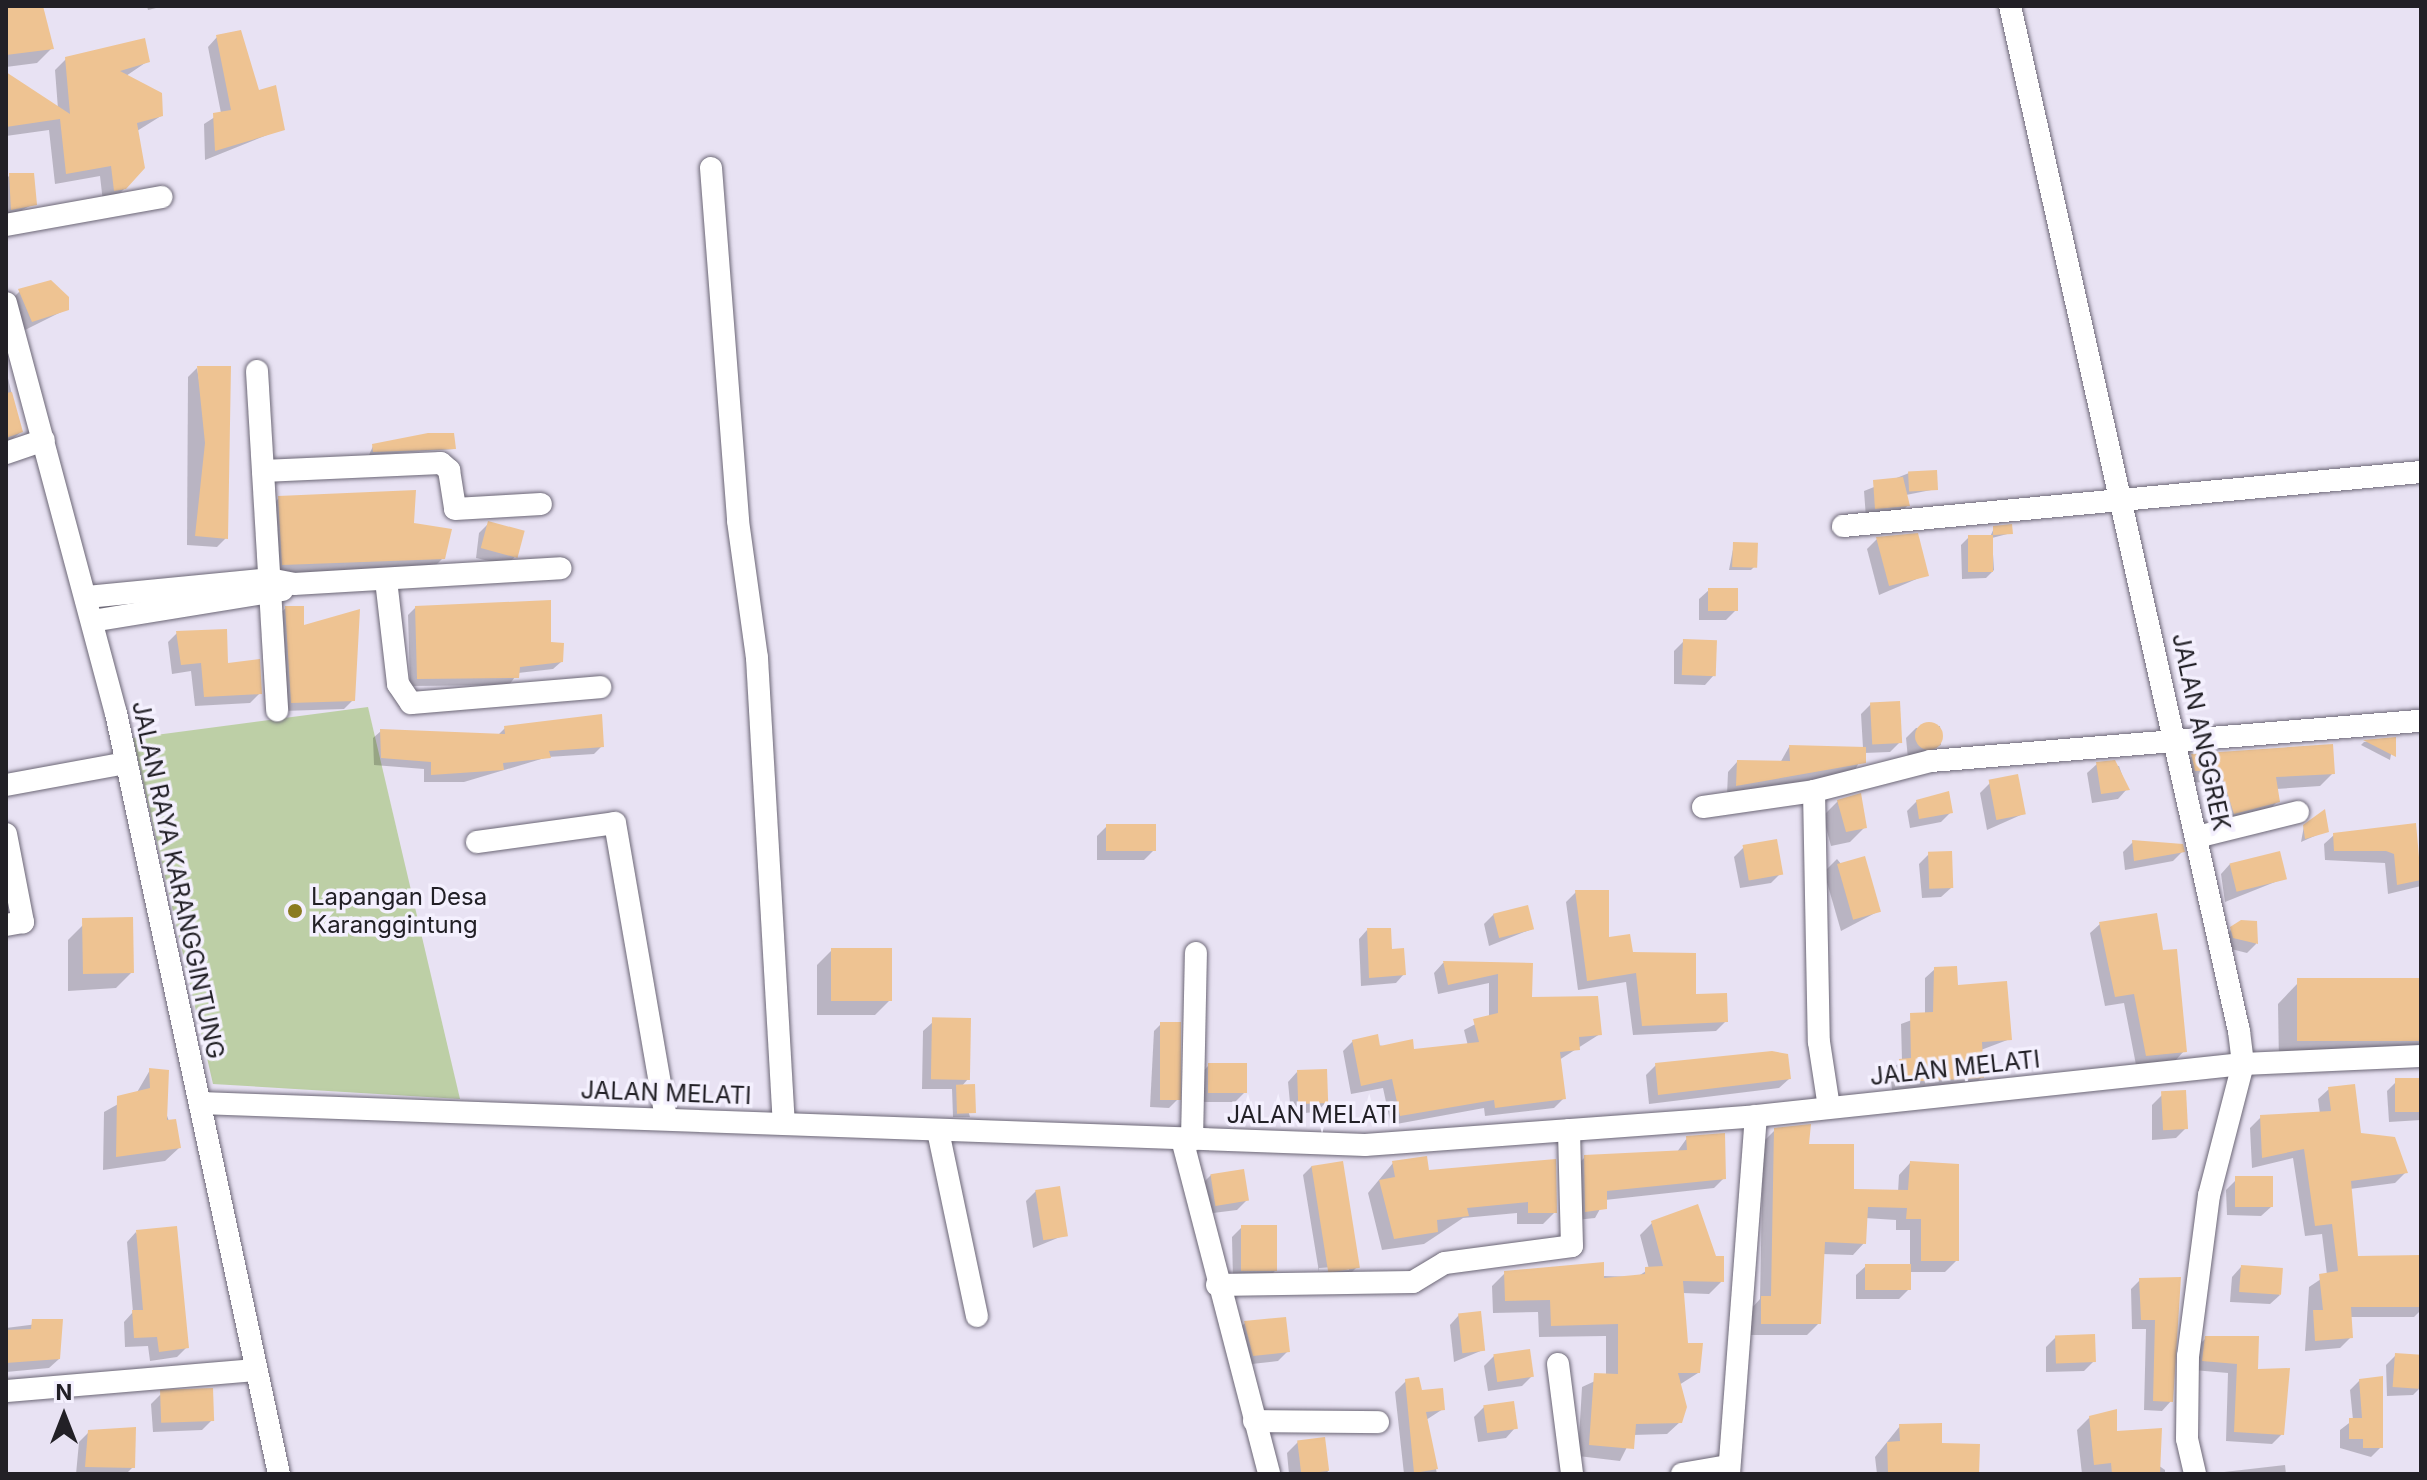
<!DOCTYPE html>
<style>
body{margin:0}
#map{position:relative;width:2427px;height:1480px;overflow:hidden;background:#e8e2f3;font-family:Inter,sans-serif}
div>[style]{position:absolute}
.green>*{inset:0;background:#bdcfa6}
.shadow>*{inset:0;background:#0003}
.building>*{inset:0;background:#eec392;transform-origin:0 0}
.round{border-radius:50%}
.roads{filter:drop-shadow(0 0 2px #6c6776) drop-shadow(0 0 2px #6c6776)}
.street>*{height:22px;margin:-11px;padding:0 11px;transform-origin:11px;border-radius:11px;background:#fff}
.dots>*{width:22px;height:22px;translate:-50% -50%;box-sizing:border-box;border:4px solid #f4f0fe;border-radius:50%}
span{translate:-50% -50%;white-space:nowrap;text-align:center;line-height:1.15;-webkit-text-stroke:7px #f4f0fe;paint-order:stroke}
.street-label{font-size:24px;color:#222026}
.poi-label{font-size:24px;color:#222026}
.left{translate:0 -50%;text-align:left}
.frame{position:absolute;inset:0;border:8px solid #222026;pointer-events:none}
.north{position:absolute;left:24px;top:1376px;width:80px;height:80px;-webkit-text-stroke:6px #f4f0fe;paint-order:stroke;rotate:0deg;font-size:22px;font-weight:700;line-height:32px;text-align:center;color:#222026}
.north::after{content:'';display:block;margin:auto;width:28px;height:36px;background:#222026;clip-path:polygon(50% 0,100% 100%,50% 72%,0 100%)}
</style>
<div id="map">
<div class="green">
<div style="clip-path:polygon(368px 707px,460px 1099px,213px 1084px,133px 738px)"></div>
</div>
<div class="shadow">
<div style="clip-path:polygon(6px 6px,41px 6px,52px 48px,37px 63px,6px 67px)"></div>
<div style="clip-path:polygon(147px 6px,164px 6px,148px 10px)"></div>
<div style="clip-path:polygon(217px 37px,282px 129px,205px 160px,204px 124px,221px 113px,208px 47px)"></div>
<div style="clip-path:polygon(66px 59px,148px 61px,126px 76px,161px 116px,137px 131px,125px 188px,113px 200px,103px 202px,100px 176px,55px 184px,49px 130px,6px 136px,6px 75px,58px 109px,55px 70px)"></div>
<div style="clip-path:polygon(10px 175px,34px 204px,6px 218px,6px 179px)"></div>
<div style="clip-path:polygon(20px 291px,67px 309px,23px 331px,10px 301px)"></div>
<div style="clip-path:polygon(197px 368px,226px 538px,217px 547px,187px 545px,188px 377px)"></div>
<div style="clip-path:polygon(6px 370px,21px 432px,6px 444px)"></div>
<div style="clip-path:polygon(373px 446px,454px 449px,369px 455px)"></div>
<div style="clip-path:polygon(1909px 473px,1936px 489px,1906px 495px,1908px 505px,1899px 515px,1866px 518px,1864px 491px)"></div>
<div style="clip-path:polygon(279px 498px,412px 525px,443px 558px,434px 567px,380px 573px,274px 573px,270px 507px)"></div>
<div style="clip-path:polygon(489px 523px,516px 556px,506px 565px,476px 558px,479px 533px)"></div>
<div style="clip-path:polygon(1994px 528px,2011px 533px,1992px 538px,1994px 570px,1986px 578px,1962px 579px,1961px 545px,1969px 537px,1990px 537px)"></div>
<div style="clip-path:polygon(1877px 539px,1926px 575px,1879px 595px,1867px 549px)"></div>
<div style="clip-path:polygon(1734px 544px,1755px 566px,1751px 570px,1729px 570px)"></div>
<div style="clip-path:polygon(1709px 590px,1736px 610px,1726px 620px,1699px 620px,1699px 599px)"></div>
<div style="clip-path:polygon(416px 607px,549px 644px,561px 662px,553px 669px,518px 673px,509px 685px,410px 686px,408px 615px)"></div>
<div style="clip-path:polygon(286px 608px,353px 700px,344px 709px,283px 711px,277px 616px)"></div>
<div style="clip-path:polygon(177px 633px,260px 693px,250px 703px,195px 706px,191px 671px,172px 674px,168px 642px)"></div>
<div style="clip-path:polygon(1684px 641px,1714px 675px,1705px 685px,1674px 684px,1674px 651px)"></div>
<div style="clip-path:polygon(1871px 704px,1900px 742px,1890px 752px,1864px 753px,1854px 772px,1727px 795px,1728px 772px,1737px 762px,1780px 763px,1789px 747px,1863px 748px,1861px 714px)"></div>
<div style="clip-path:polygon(1940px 726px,1941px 745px,1908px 759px,1906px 738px,1916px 728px)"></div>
<div style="clip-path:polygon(505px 728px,602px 746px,594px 754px,548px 757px,464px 782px,424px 782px,424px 769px,374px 765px,373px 738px,381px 731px,498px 735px)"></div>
<div style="clip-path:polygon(2394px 739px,2390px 760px,2361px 745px,2364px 742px)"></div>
<div style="clip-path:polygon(2192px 756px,2333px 773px,2320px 786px,2276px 789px,2278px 801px,2264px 815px,2221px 825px,2207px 782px,2183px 783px,2179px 769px)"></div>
<div style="clip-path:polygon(2097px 764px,2119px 766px,2127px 789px,2118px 799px,2092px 803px,2087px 773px)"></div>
<div style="clip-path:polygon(1990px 783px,2023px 814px,1987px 830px,1980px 793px)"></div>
<div style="clip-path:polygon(1838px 801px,1865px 827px,1850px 842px,1831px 846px,1823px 816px)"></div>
<div style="clip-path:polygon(1917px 801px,1951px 812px,1941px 822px,1910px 828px,1907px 811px)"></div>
<div style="clip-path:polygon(2414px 825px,2421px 886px,2388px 894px,2385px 863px,2325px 860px,2324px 844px,2334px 835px)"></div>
<div style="clip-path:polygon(1107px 826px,1154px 850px,1144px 860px,1097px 860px,1097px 836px)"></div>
<div style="clip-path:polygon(2304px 826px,2326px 831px,2301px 842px)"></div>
<div style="clip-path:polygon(2133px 842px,2182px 852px,2173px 861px,2125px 870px,2123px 852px)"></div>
<div style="clip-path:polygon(1744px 847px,1781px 873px,1771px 883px,1740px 888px,1734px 857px)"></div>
<div style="clip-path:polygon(1929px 854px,1951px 888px,1941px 897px,1922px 898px,1919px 864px)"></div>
<div style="clip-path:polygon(1837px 859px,1879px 911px,1841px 931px,1824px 872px)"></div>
<div style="clip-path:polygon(2230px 864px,2285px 878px,2225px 902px,2221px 874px)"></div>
<div style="clip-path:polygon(1576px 892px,1607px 939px,1726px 1021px,1716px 1031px,1633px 1035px,1626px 982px,1578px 990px,1566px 902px)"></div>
<div style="clip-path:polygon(1494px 914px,1532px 929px,1489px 946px,1484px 924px)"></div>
<div style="clip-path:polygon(2100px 924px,2184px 1051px,2175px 1061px,2136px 1065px,2124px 1003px,2105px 1006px,2090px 933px)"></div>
<div style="clip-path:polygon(2255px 924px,2256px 944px,2247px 953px,2223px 947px,2231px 929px)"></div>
<div style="clip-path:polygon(83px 925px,132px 972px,116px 988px,68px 991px,68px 940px)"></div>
<div style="clip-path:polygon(1367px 930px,1404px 974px,1396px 983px,1361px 986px,1359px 939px)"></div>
<div style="clip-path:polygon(832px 950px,890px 1000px,875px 1015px,817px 1015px,817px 965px)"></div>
<div style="clip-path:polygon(1443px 963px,1531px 965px,1530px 999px,1600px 1034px,1559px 1060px,1564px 1098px,1554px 1108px,1485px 1116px,1484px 1108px,1391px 1125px,1383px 1088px,1351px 1094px,1343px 1051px,1353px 1041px,1413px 1051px,1468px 1046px,1464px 1030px,1489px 1017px,1489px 983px,1438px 994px,1434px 973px)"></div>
<div style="clip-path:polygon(1935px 969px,2010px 1039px,1981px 1050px,1982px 1077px,1973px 1086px,1892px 1091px,1890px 1070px,1902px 1061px,1901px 1024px,1925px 1015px,1925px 978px)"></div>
<div style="clip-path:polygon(2421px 980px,2421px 1048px,2279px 1064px,2278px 1004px,2298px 983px)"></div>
<div style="clip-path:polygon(933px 1022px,968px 1079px,961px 1087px,970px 1117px,953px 1117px,952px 1089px,922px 1089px,923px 1031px)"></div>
<div style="clip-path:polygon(1161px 1024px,1177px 1100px,1169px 1108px,1150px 1107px,1154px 1031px)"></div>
<div style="clip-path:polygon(1656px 1065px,1789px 1079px,1779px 1088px,1649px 1104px,1646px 1075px)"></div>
<div style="clip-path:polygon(1208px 1066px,1245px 1092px,1235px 1102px,1198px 1102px,1199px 1076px)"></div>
<div style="clip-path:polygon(150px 1070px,179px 1148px,165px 1161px,103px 1170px,104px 1112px,136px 1094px)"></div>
<div style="clip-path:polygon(1297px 1072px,1326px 1102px,1317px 1112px,1291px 1114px,1288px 1082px)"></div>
<div style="clip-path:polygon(2421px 1080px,2421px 1120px,2389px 1122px,2387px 1091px,2396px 1082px)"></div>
<div style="clip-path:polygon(2329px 1089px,2359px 1135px,2406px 1172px,2395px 1183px,2350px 1189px,2357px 1258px,2421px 1257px,2421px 1310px,2414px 1317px,2350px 1317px,2351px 1337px,2340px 1348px,2305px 1351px,2309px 1287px,2327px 1275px,2322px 1234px,2305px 1236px,2293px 1158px,2252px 1168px,2250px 1128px,2261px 1117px,2320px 1114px,2318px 1099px)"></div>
<div style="clip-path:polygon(2162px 1095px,2186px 1128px,2176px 1138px,2152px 1140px,2152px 1105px)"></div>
<div style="clip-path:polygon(1775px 1130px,1807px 1146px,1852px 1191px,1898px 1192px,1899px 1175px,1910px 1163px,1957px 1260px,1945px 1272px,1909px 1272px,1909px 1289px,1899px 1299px,1856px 1299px,1856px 1275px,1866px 1266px,1910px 1266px,1910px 1230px,1896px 1230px,1896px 1220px,1865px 1218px,1864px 1243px,1853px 1255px,1822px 1254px,1819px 1323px,1807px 1335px,1750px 1335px,1750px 1310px,1760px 1299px,1763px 1142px)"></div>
<div style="clip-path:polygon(1687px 1138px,1724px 1178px,1714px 1188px,1605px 1200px,1595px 1218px,1576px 1220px,1575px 1167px,1585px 1157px,1677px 1152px)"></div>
<div style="clip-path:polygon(1554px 1161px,1555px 1212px,1543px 1224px,1517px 1224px,1517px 1213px,1463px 1218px,1424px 1244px,1382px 1250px,1368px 1193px,1393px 1163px,1428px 1172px)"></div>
<div style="clip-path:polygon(evenodd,1312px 1166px,1357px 1267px,1347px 1277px,1320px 1278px,1303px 1175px,1312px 1166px,1349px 1266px,1349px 1270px,1319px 1272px,1319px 1268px,1349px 1266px)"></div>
<div style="clip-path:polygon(1211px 1175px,1247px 1200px,1237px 1210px,1205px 1214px,1201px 1185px)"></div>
<div style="clip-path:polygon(2236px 1180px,2271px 1207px,2261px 1216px,2227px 1215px,2226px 1190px)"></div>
<div style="clip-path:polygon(1036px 1191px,1065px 1235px,1033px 1248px,1026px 1201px)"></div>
<div style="clip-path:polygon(1652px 1223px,1722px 1281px,1709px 1294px,1682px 1293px,1686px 1345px,1698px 1373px,1679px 1385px,1680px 1422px,1667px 1434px,1633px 1435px,1620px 1461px,1578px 1456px,1582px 1387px,1606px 1376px,1606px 1336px,1539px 1337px,1538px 1312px,1493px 1313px,1492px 1286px,1505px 1273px,1637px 1277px,1649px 1269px,1640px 1235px)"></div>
<div style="clip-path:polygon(1242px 1227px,1277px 1269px,1267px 1279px,1233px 1280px,1232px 1237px)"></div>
<div style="clip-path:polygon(136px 1232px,187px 1347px,177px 1357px,150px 1361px,148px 1346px,125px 1347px,124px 1322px,133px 1312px,127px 1242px)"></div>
<div style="clip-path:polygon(2241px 1267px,2280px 1295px,2270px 1304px,2230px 1302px,2232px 1277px)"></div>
<div style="clip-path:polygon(2179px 1279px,2171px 1401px,2162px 1411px,2144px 1410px,2146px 1329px,2132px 1329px,2131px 1289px,2140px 1280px)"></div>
<div style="clip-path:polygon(1459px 1315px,1483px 1350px,1454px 1362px,1450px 1325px)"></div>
<div style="clip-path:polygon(61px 1321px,59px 1359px,49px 1368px,6px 1372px,6px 1328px)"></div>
<div style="clip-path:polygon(1245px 1323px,1288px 1351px,1278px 1361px,1243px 1365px,1235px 1333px)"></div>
<div style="clip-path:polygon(2056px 1337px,2094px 1361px,2084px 1371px,2046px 1372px,2046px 1347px)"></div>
<div style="clip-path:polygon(2206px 1338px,2256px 1371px,2282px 1434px,2272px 1444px,2226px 1441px,2228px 1373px,2193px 1370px,2196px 1348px)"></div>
<div style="clip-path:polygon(2396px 1355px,2421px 1357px,2421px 1387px,2413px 1395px,2387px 1396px,2386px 1365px)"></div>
<div style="clip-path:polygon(1494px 1356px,1532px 1376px,1522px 1386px,1488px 1391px,1484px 1366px)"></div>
<div style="clip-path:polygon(2360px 1380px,2381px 1447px,2371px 1457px,2340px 1448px,2340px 1430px,2353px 1420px,2350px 1390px)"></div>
<div style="clip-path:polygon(1406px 1381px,1443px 1409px,1426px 1420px,1437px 1474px,1404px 1474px,1395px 1392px)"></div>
<div style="clip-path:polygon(161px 1394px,212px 1420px,202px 1430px,153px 1432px,151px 1404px)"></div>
<div style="clip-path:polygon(1484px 1407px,1515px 1428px,1506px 1438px,1478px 1442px,1474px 1417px)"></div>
<div style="clip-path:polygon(2090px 1417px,2165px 1470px,2165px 1474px,2082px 1474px,2077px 1430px)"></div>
<div style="clip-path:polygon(1900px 1426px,1940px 1445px,1978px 1446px,1977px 1474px,1877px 1474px,1875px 1457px)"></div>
<div style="clip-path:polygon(89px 1432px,133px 1467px,126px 1474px,76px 1474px,79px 1442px)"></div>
<div style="clip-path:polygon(1324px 1439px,1328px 1474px,1289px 1474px,1287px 1453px,1298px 1442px)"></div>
<div style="clip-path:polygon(2285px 1465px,2286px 1474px,2222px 1474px,2224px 1472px)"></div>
</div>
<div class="building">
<div style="clip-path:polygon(6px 6px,43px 6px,54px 49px,6px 55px)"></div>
<div style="clip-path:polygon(241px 30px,259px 90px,276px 85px,285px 130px,215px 151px,213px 113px,231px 110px,216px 35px)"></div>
<div style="clip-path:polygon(145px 38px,150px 62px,120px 71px,162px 93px,163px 116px,137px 123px,145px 168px,126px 189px,114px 191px,111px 166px,66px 174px,60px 119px,6px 127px,6px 72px,70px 114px,65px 57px)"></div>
<div style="clip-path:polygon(9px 173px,34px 173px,37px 205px,11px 210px)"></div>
<div style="clip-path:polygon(51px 280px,69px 297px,69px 310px,32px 322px,18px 289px)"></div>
<div style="clip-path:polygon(197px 366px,231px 366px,228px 539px,195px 536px,205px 443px)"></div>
<div style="clip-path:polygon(12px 392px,23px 432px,6px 438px,6px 393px)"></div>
<div style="clip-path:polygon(428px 433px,454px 433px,456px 449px,373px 452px,372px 444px)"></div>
<div style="left:1937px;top:470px;width:20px;height:29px;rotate:87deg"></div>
<div style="clip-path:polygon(1903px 477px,1910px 506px,1875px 509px,1873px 480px)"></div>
<div style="clip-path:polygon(416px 490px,414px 523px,452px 529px,445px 559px,282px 565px,278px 496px)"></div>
<div style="left:488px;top:521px;width:38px;height:28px;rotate:15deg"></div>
<div style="clip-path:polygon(2012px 524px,2013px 534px,1993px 535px,1993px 526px)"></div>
<div style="clip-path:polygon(1918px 533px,1929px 576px,1889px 586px,1876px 537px)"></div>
<div style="left:1968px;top:535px;width:25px;height:37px"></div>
<div style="left:1733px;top:542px;width:25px;height:25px;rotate:2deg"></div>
<div style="left:1708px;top:588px;width:30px;height:23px"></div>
<div style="clip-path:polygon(551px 600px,551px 642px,564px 643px,563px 662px,520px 667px,519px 678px,417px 679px,415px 606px)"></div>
<div style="clip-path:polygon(285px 606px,304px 606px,304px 625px,360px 609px,355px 701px,291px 703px)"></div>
<div style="clip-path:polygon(227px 629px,228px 663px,260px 659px,262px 694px,204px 697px,201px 663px,181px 665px,176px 631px)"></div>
<div style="left:1683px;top:639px;width:34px;height:36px;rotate:2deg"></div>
<div style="left:1900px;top:701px;width:42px;height:30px;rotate:87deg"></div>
<div style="clip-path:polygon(602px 714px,604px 747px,549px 751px,551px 758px,503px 763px,504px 770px,431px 775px,431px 762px,381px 758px,380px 729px,505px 734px,504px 726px)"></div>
<div class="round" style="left:1915px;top:722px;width:28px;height:28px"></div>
<div style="clip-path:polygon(2396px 737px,2396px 757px,2363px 740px)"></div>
<div style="clip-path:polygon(2333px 744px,2335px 774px,2276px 777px,2280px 802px,2234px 814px,2220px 770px,2195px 771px,2191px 754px)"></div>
<div style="clip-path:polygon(1789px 745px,1866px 747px,1866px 763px,1736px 786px,1737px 760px,1790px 761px)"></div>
<div style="clip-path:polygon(2115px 760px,2130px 790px,2101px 794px,2096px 762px)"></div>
<div style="left:2018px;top:774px;width:41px;height:30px;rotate:79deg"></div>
<div style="clip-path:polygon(1949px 791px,1953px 813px,1919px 819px,1916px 800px)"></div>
<div style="clip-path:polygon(1861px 793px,1867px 828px,1846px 832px,1837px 800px)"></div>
<div style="clip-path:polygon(2325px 809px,2329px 832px,2305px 839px,2303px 825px)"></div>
<div style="clip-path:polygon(2416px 823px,2421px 880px,2397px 885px,2394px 854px,2386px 851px,2334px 851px,2333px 833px)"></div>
<div style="left:1106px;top:824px;width:50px;height:27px"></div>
<div style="left:1777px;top:839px;width:36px;height:35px;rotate:80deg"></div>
<div style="clip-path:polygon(2132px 840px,2183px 844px,2185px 852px,2134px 861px)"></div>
<div style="left:1952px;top:851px;width:37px;height:24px;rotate:88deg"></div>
<div style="left:2280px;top:851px;width:29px;height:52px;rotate:76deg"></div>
<div style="left:1865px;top:856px;width:58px;height:29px;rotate:74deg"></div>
<div style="clip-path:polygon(1575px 890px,1609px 890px,1609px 937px,1630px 934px,1633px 952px,1696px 953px,1696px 994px,1727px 993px,1728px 1022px,1642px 1026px,1636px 973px,1587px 981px)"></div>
<div style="left:1528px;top:905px;width:25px;height:36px;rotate:76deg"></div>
<div style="clip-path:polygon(2157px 913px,2163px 950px,2177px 949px,2187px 1052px,2146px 1056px,2134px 994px,2115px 997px,2099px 922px)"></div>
<div style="left:133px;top:917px;width:56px;height:51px;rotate:89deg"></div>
<div style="clip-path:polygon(2241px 920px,2257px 921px,2258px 944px,2233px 938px,2230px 927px)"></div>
<div style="clip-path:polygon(1367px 928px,1391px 928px,1392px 949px,1404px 948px,1406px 975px,1369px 978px)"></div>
<div style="left:831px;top:948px;width:61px;height:53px"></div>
<div style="clip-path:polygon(1443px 961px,1533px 963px,1532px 997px,1598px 996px,1602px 1035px,1579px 1037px,1580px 1050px,1560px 1052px,1566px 1099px,1495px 1108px,1494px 1100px,1400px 1116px,1392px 1079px,1361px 1086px,1352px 1040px,1378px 1034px,1380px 1046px,1413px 1039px,1414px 1049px,1479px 1042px,1473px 1019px,1498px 1013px,1498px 974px,1448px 985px)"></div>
<div style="clip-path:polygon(1957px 966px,1958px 985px,2007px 981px,2012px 1040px,1982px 1042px,1984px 1078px,1901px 1082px,1899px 1059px,1911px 1058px,1910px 1013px,1933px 1012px,1934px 967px)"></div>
<div style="left:2421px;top:978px;width:63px;height:124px;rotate:90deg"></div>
<div style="left:971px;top:1018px;width:62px;height:39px;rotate:91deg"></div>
<div style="left:1160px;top:1022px;width:21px;height:78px"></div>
<div style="clip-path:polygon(1772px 1051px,1788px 1054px,1791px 1079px,1658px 1095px,1655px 1063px)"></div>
<div style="left:1247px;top:1063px;width:30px;height:39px;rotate:90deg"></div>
<div style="clip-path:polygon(149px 1068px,169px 1070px,167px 1120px,176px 1119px,181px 1148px,116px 1157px,117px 1096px,150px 1088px)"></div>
<div style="left:1327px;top:1069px;width:34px;height:30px;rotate:88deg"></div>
<div style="left:2421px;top:1078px;width:34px;height:26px;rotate:90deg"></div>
<div style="left:975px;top:1084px;width:29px;height:19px;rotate:88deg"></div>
<div style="clip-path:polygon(2355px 1084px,2361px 1133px,2395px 1137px,2408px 1173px,2351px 1181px,2358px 1256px,2421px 1255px,2421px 1307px,2351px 1307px,2353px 1338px,2315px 1341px,2313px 1310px,2323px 1310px,2319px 1274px,2338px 1271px,2332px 1224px,2315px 1226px,2304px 1149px,2262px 1158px,2260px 1115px,2331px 1111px,2328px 1087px)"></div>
<div style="left:2186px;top:1090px;width:39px;height:25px;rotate:87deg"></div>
<div style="clip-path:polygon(1811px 1124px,1809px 1144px,1854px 1144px,1854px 1189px,1908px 1190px,1910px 1161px,1959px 1164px,1959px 1261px,1921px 1261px,1921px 1219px,1906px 1219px,1907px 1208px,1868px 1207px,1866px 1244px,1825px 1242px,1821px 1324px,1761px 1324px,1761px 1296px,1771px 1296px,1774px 1128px)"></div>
<div style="clip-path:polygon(1725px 1133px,1726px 1179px,1607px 1191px,1607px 1209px,1585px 1212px,1584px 1155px,1687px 1150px,1686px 1136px)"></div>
<div style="clip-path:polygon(1427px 1156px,1429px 1170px,1556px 1159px,1557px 1213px,1528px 1213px,1528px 1202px,1467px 1208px,1469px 1216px,1437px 1220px,1438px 1232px,1394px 1239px,1379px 1180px,1395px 1177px,1392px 1161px)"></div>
<div style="left:1343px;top:1161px;width:108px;height:32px;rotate:81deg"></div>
<div style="left:1244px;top:1169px;width:32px;height:34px;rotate:81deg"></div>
<div style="left:2273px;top:1176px;width:31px;height:38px;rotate:90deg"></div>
<div style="left:1060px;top:1186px;width:51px;height:25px;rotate:81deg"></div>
<div style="clip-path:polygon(1698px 1204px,1716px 1256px,1724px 1256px,1724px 1282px,1683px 1281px,1688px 1343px,1703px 1343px,1700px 1373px,1678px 1373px,1687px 1407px,1682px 1423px,1636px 1424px,1634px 1449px,1589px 1445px,1594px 1373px,1618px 1374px,1618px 1324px,1551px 1326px,1550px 1300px,1505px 1301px,1504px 1271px,1604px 1262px,1604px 1278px,1645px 1274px,1645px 1267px,1663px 1266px,1651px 1221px)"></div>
<div style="left:1241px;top:1225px;width:36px;height:46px"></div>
<div style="clip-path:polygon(177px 1226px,189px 1348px,159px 1352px,157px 1337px,134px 1338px,132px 1310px,143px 1310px,136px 1230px)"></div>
<div style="left:1865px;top:1264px;width:46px;height:26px"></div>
<div style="left:2241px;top:1265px;width:42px;height:27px;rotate:4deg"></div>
<div style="clip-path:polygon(2181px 1277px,2173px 1402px,2153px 1401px,2155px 1320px,2141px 1320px,2139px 1278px)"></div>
<div style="left:1481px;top:1311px;width:40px;height:23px;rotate:84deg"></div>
<div style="clip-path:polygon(1286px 1317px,1290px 1352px,1253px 1356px,1244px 1321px)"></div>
<div style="clip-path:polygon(32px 1319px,63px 1319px,60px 1359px,6px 1363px,6px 1330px,31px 1329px)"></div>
<div style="left:2095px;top:1334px;width:28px;height:40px;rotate:88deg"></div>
<div style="clip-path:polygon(2205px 1336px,2259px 1336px,2258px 1369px,2290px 1368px,2284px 1435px,2234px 1432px,2237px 1364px,2202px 1361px)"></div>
<div style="left:1530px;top:1349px;width:28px;height:37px;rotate:82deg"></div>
<div style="left:2395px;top:1353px;width:26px;height:34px;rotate:4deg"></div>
<div style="clip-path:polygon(2383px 1376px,2383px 1448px,2363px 1448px,2363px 1439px,2349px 1439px,2349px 1418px,2362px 1418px,2359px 1379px)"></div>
<div style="clip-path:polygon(1419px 1377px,1422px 1390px,1443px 1388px,1445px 1410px,1426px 1412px,1438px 1469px,1414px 1473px,1405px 1379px)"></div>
<div style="left:213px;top:1388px;width:33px;height:53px;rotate:88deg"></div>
<div style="left:1514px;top:1401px;width:28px;height:31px;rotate:82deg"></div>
<div style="clip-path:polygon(2117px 1409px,2117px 1431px,2162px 1428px,2160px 1474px,2112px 1474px,2111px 1463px,2094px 1465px,2089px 1416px)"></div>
<div style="clip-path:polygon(1942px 1423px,1942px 1443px,1980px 1444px,1979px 1474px,1888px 1473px,1887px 1442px,1900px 1441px,1899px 1424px)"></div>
<div style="clip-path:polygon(136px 1427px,135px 1468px,85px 1467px,88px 1430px)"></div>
<div style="left:1325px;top:1437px;width:34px;height:28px;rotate:83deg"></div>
</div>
<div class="roads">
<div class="street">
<div style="left:2010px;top:6px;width:1050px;rotate:77.41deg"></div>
<div style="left:2239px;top:1031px;width:33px;rotate:83deg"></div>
<div style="left:2243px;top:1064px;width:135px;rotate:104.5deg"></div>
<div style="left:2209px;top:1195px;width:162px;rotate:97.4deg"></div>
<div style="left:2188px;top:1356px;width:83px;rotate:90.7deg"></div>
<div style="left:2187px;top:1439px;width:36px;rotate:77deg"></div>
<div style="left:711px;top:168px;width:354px;rotate:85.6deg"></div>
<div style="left:738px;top:521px;width:138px;rotate:82.1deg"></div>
<div style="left:757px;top:658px;width:466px;rotate:86.7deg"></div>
<div style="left:6px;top:225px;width:158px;rotate:-10.2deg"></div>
<div style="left:6px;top:303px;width:424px;rotate:75deg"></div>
<div style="left:116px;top:713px;width:778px;rotate:77.91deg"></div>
<div style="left:257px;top:371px;width:340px;rotate:86.6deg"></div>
<div style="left:6px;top:453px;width:40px;rotate:-18.9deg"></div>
<div style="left:263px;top:471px;width:178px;rotate:-2.6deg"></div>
<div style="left:441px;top:463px;width:11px;rotate:41deg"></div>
<div style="left:449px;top:470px;width:39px;rotate:81deg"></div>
<div style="left:455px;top:509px;width:86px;rotate:-3.3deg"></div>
<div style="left:1843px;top:526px;width:581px;rotate:-5.34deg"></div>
<div style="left:386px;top:580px;width:105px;rotate:83.4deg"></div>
<div style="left:398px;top:684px;width:23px;rotate:56deg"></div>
<div style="left:411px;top:703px;width:190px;rotate:-4.8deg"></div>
<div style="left:87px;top:597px;width:183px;rotate:-5.6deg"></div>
<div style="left:269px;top:579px;width:25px;rotate:11deg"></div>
<div style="left:294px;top:584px;width:267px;rotate:-3.4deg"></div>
<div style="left:92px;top:621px;width:193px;rotate:-9.3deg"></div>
<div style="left:6px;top:785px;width:122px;rotate:-10.4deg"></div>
<div style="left:1814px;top:791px;width:251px;rotate:88.9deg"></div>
<div style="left:1819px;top:1042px;width:66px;rotate:81.3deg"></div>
<div style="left:1703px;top:807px;width:112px;rotate:-8.2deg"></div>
<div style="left:1814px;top:791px;width:121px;rotate:-14.4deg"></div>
<div style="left:1931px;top:761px;width:492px;rotate:-4.7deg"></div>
<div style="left:6px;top:834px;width:90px;rotate:79.1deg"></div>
<div style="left:23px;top:922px;width:17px;rotate:170deg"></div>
<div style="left:2197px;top:837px;width:104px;rotate:-13.9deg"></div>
<div style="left:477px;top:842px;width:139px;rotate:-7.8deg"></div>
<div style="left:615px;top:823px;width:300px;rotate:80.2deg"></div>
<div style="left:200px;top:1103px;width:1166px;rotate:2.06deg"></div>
<div style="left:1365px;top:1145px;width:392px;rotate:-4.2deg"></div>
<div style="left:1756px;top:1116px;width:490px;rotate:-6.1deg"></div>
<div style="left:2243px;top:1064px;width:178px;rotate:-2.6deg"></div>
<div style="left:938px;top:1131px;width:189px;rotate:78.1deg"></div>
<div style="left:1182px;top:1139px;width:346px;rotate:75.4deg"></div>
<div style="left:1192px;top:1140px;width:187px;rotate:-88.8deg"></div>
<div style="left:1217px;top:1285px;width:196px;rotate:-0.9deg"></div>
<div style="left:1413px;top:1282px;width:37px;rotate:-31deg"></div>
<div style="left:1445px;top:1263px;width:128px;rotate:-7.6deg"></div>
<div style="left:1572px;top:1246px;width:116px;rotate:-91.5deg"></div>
<div style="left:1558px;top:1364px;width:111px;rotate:82.7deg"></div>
<div style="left:6px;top:1391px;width:251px;rotate:-4.8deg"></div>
<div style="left:1254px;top:1421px;width:124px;rotate:0.5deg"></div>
<div style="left:1682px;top:1474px;width:47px;rotate:-9.9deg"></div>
<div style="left:1729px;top:1474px;width:359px;rotate:-85.7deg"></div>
</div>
</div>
<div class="dots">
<div style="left:295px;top:911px;background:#8b7b20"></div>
</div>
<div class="street-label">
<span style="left:2201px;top:732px;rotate:78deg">JALAN ANGGREK</span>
<span style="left:178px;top:880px;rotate:78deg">JALAN RAYA KARANGGINTUNG</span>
<span style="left:1955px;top:1068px;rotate:-6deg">JALAN MELATI</span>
<span style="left:666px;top:1093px;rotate:2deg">JALAN MELATI</span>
<span style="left:1312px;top:1115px">JALAN MELATI</span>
</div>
<div class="poi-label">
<span class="left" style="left:311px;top:911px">Lapangan Desa<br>Karanggintung</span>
</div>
<div class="frame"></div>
<div class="north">N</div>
</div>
